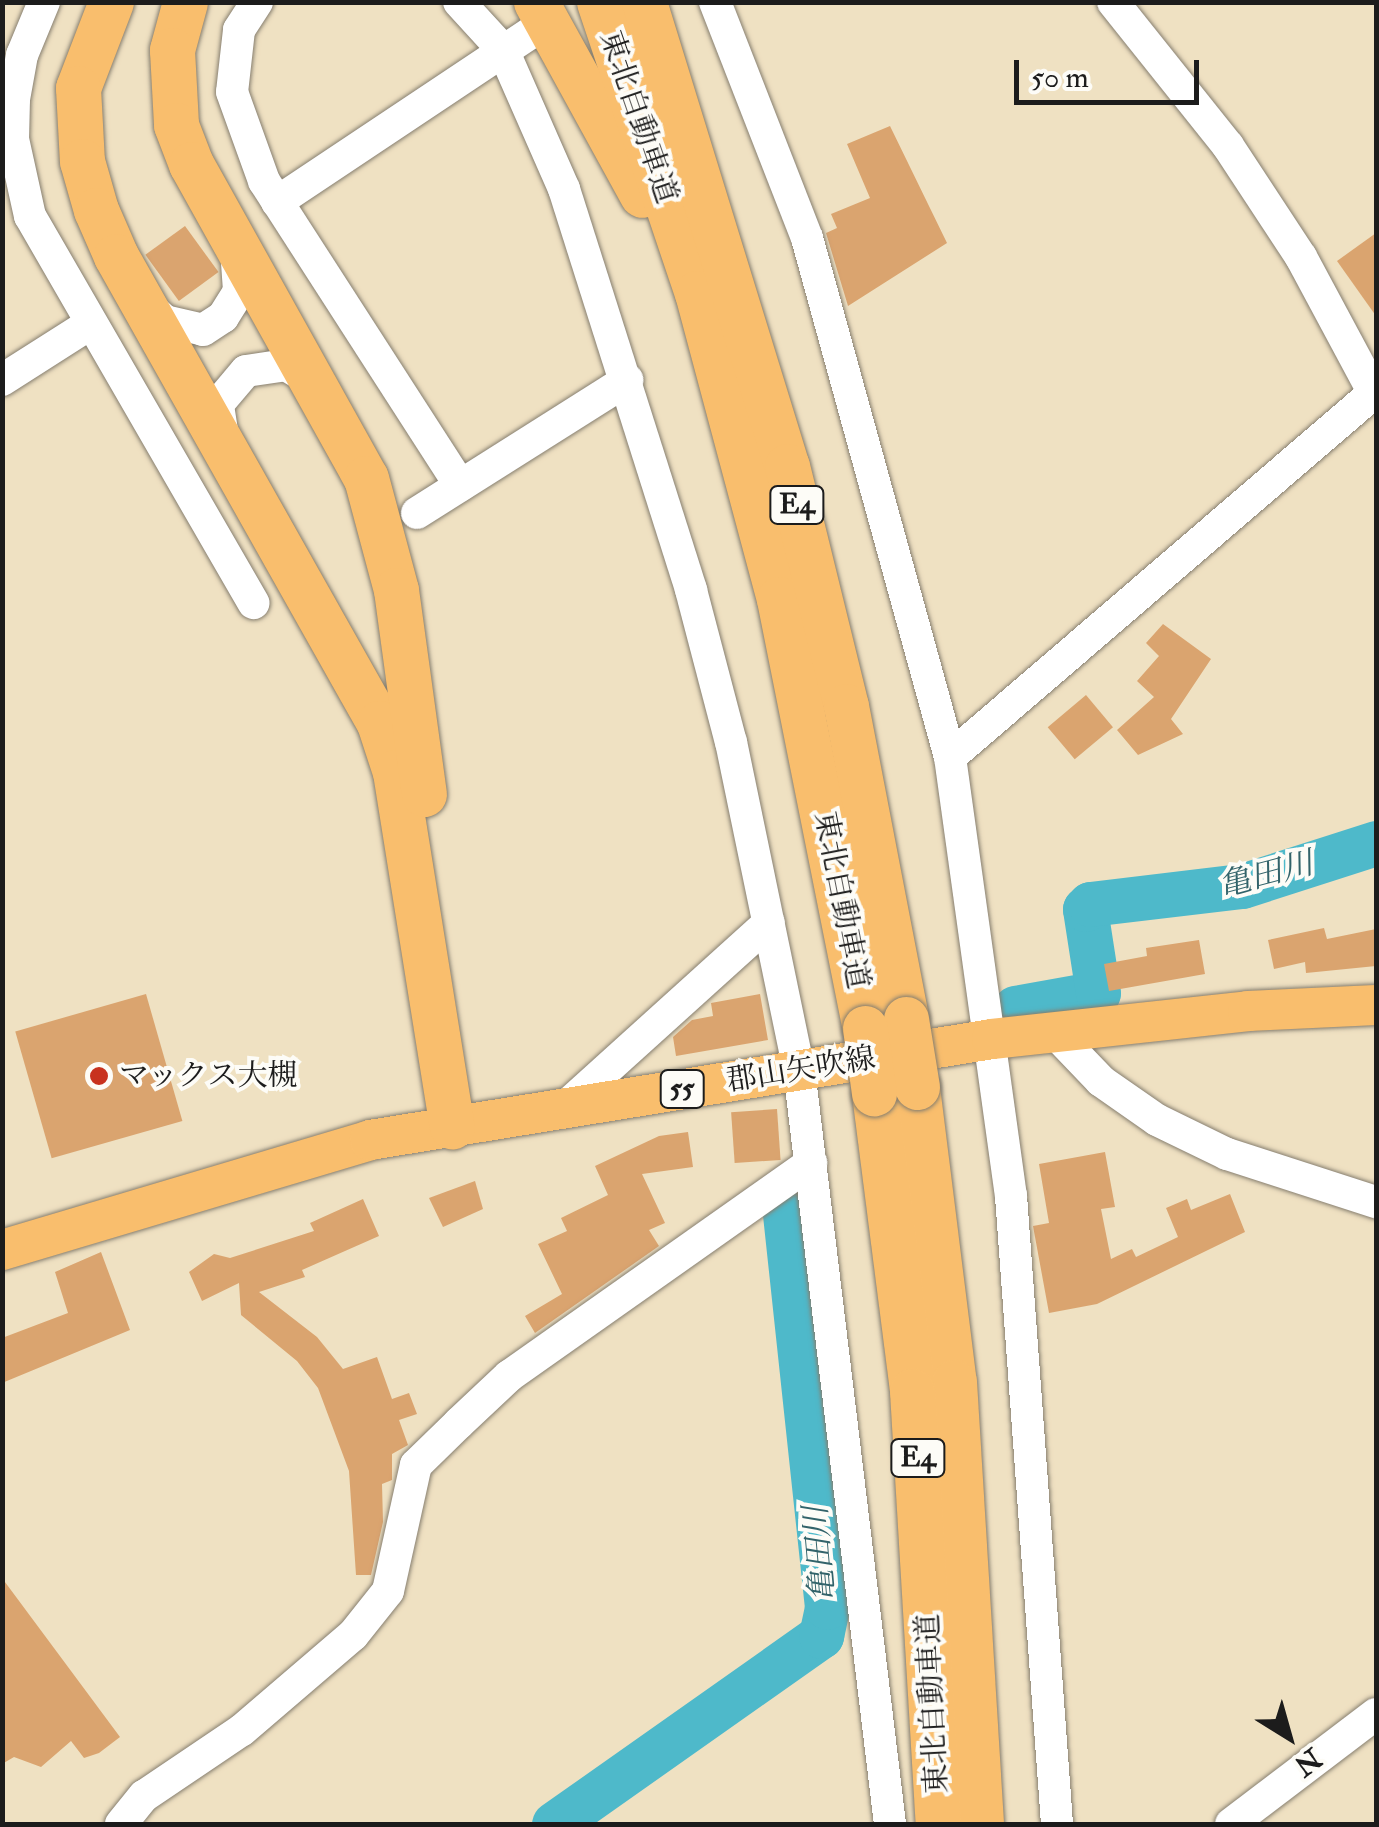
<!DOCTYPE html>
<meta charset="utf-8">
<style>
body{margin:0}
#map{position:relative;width:1379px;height:1827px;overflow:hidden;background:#efe1c2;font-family:"IM FELL Double Pica","Noto Serif JP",serif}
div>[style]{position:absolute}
.river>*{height:45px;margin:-22.5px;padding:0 22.5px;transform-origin:22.5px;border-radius:22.5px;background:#4eb9ca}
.building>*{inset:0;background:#daa46f;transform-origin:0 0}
.roads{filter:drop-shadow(0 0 2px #867e6f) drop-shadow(0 0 2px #867e6f)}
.minor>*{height:32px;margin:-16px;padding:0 16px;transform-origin:16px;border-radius:16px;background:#fff}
.major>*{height:40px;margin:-20px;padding:0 20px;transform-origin:20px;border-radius:20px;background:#f9be6d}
.highway>*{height:45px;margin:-22.5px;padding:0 22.5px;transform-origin:22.5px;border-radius:22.5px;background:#f9be6d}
.bridges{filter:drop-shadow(0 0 2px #867e6f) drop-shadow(0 0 2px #867e6f)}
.highway-bridge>*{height:45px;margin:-22.5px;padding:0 22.5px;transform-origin:22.5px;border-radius:22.5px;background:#f9be6d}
.dots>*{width:28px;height:28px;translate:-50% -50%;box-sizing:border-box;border:5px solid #fdfcf7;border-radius:50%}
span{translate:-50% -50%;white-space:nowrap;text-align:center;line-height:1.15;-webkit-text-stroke:8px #fdfcf7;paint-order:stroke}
.shield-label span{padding:2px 8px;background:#fdfcf7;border:2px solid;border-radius:8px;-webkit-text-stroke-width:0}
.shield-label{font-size:28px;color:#1c1c1c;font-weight:700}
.street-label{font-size:30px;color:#1c1c1c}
.poi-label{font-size:30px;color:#1c1c1c}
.left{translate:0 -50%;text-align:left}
.water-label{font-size:32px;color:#32636a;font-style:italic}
.frame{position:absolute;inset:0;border:5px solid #1c1c1c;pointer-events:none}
.north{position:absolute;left:1239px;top:1687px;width:100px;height:100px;-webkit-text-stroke:8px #fdfcf7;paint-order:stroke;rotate:143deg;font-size:28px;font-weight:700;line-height:40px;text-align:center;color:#1c1c1c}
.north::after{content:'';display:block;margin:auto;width:35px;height:45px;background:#1c1c1c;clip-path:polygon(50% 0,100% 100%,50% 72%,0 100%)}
.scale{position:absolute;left:1014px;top:60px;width:185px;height:45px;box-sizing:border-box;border:5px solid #1c1c1c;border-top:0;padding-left:12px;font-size:30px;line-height:35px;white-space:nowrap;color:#1c1c1c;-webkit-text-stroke:8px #fdfcf7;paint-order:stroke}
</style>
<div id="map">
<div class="river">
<div style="left:1015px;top:1008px;width:84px;rotate:-10.2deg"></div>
<div style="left:1098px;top:993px;width:85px;rotate:-98.8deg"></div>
<div style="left:1085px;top:909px;width:7px;rotate:-45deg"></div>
<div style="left:1090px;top:904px;width:153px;rotate:-6.8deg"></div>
<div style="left:1242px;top:886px;width:141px;rotate:-17.8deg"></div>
<div style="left:554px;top:1824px;width:327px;rotate:-35.2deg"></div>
<div style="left:821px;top:1636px;width:30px;rotate:-78deg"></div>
<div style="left:827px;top:1607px;width:403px;rotate:-96.1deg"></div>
</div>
<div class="building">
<div style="clip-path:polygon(890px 126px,947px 243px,848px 306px,826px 233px,837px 228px,831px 214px,870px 198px,847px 144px)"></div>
<div style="left:185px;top:226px;width:57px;height:49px;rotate:54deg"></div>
<div style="clip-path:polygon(1376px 233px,1376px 316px,1337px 261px)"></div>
<div style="clip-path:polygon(1163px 624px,1211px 659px,1171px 719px,1183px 734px,1138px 755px,1117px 730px,1154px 697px,1137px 681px,1159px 656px,1146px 643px)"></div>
<div style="left:1086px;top:695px;width:42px;height:50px;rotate:50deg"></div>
<div style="clip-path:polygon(1324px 928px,1327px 939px,1376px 929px,1376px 966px,1306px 973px,1305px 962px,1274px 969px,1268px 940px)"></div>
<div style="clip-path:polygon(1199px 940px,1205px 974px,1109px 991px,1104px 964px,1147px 956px,1146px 948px)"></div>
<div style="left:146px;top:994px;width:132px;height:136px;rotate:74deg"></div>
<div style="clip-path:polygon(760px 994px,768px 1040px,676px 1056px,673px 1037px,692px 1020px,713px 1016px,711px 1003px)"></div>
<div style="left:777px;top:1109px;width:51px;height:46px;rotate:86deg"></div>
<div style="clip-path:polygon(688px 1132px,693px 1167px,642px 1174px,665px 1223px,649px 1230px,659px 1246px,535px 1333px,525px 1316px,562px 1294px,538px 1244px,567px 1231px,561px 1218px,608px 1195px,595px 1166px,659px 1136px)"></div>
<div style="clip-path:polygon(1105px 1152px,1115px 1207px,1101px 1209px,1111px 1259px,1132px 1249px,1136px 1257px,1178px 1237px,1166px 1208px,1187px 1199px,1191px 1210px,1230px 1194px,1245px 1232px,1097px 1304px,1049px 1313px,1033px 1226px,1049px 1223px,1039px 1164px)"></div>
<div style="clip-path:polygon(475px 1181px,483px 1209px,443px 1227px,429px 1198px)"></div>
<div style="clip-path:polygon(363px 1199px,379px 1236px,302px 1270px,305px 1277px,259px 1292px,317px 1337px,343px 1369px,377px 1357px,392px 1399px,409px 1393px,417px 1414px,399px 1420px,408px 1445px,392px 1454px,392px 1480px,382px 1484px,383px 1522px,371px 1575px,356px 1575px,349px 1471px,318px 1388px,297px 1361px,241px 1315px,239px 1283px,202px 1301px,189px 1272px,214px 1254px,230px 1258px,314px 1231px,310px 1223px)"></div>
<div style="clip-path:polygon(101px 1252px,130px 1330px,2px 1383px,2px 1338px,68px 1313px,55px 1272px)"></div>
<div style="clip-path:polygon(2px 1578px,120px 1737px,99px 1753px,84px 1758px,71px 1741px,41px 1767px,14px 1757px,2px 1764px)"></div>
</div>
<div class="roads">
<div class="minor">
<div style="left:44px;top:2px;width:57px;rotate:112.5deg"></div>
<div style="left:22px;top:55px;width:45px;rotate:100.3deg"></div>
<div style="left:14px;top:99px;width:40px;rotate:91.4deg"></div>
<div style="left:13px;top:139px;width:79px;rotate:77.6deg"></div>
<div style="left:30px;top:216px;width:447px;rotate:60deg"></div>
<div style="left:257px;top:2px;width:33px;rotate:123deg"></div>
<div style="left:239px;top:30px;width:62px;rotate:96.4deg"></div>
<div style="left:232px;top:92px;width:95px;rotate:70.2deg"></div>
<div style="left:264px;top:181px;width:362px;rotate:57.2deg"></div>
<div style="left:459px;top:2px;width:65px;rotate:47.5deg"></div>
<div style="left:503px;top:50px;width:152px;rotate:66.3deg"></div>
<div style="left:564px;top:189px;width:421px;rotate:72.4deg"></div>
<div style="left:691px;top:590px;width:157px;rotate:75.3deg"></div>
<div style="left:731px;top:742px;width:335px;rotate:78.3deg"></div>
<div style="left:799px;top:1070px;width:759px;rotate:83.12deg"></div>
<div style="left:715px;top:2px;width:253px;rotate:68.7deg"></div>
<div style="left:807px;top:238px;width:538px;rotate:74.6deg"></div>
<div style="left:950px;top:757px;width:443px;rotate:82.1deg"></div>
<div style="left:1011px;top:1196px;width:630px;rotate:85.81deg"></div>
<div style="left:1113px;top:2px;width:184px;rotate:51.4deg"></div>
<div style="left:1228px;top:146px;width:133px;rotate:56.7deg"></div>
<div style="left:1301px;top:257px;width:154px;rotate:61.8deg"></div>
<div style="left:277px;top:202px;width:310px;rotate:-33.7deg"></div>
<div style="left:145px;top:303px;width:27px;rotate:42deg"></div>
<div style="left:165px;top:321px;width:39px;rotate:13deg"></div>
<div style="left:203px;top:330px;width:24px;rotate:-33deg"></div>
<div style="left:223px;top:317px;width:31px;rotate:-58deg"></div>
<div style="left:239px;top:291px;width:39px;rotate:-94deg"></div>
<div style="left:2px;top:380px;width:104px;rotate:-32.5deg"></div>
<div style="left:223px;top:437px;width:33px;rotate:-99deg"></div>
<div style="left:218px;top:404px;width:43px;rotate:-49.7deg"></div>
<div style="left:246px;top:371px;width:40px;rotate:-8.5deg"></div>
<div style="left:286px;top:365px;width:31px;rotate:31deg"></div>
<div style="left:417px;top:513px;width:249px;rotate:-32.3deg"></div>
<div style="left:950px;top:757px;width:562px;rotate:-40.67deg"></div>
<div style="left:1056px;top:1034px;width:65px;rotate:46.2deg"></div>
<div style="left:1101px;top:1081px;width:68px;rotate:34.9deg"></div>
<div style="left:1157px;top:1120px;width:78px;rotate:25.9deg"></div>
<div style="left:1227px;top:1154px;width:157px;rotate:17.9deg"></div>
<div style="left:564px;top:1108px;width:276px;rotate:-42.1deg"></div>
<div style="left:121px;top:1824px;width:36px;rotate:-51deg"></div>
<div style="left:144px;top:1796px;width:118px;rotate:-34deg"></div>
<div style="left:242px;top:1730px;width:146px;rotate:-40.6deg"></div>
<div style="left:353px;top:1635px;width:56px;rotate:-51.5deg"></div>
<div style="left:388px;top:1591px;width:129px;rotate:-77.5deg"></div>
<div style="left:416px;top:1465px;width:60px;rotate:-44.3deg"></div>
<div style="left:459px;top:1423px;width:69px;rotate:-43.2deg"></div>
<div style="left:509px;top:1376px;width:370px;rotate:-35.2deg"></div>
<div style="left:1231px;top:1824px;width:182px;rotate:-37.2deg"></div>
</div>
<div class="major">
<div style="left:2px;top:1250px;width:384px;rotate:-16.6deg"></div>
<div style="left:370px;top:1140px;width:630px;rotate:-9.22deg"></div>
<div style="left:992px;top:1039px;width:258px;rotate:-6.2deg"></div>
<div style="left:1248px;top:1011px;width:128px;rotate:-2.7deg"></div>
</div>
<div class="highway">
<div style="left:111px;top:2px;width:92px;rotate:111deg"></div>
<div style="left:78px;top:88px;width:73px;rotate:86.9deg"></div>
<div style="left:82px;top:161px;width:51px;rotate:74.1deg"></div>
<div style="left:96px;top:210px;width:50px;rotate:66.5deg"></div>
<div style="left:116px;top:256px;width:536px;rotate:60.61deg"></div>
<div style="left:379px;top:723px;width:52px;rotate:71.9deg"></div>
<div style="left:395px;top:772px;width:359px;rotate:80.9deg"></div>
<div style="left:185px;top:2px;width:50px;rotate:105.2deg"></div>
<div style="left:172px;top:50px;width:75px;rotate:86.9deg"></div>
<div style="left:176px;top:125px;width:42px;rotate:69deg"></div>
<div style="left:191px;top:164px;width:359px;rotate:60.9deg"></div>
<div style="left:366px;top:478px;width:116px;rotate:75deg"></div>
<div style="left:396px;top:590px;width:206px;rotate:82.2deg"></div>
<div style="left:536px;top:2px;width:220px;rotate:61.2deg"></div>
<div style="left:599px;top:2px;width:307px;rotate:71.4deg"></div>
<div style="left:697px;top:293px;width:317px;rotate:75deg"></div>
<div style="left:779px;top:599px;width:438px;rotate:78.7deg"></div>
<div style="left:644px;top:2px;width:486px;rotate:72.9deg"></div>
<div style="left:787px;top:466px;width:247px;rotate:76.2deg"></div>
<div style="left:846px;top:706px;width:319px;rotate:79.1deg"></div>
<div style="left:917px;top:1087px;width:297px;rotate:82.9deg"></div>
<div style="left:954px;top:1382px;width:443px;rotate:86.5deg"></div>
<div style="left:874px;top:1093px;width:300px;rotate:82.7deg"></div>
<div style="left:912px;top:1391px;width:434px;rotate:86.6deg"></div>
</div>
</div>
<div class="bridges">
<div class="highway-bridge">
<div style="left:906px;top:1019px;width:69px;rotate:80.8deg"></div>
<div style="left:865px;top:1028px;width:66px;rotate:82.1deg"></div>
</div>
</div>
<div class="dots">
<div style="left:99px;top:1076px;background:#c8321e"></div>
</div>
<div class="shield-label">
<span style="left:797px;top:505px">E4</span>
<span style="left:682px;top:1089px">55</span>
<span style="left:918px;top:1458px">E4</span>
</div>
<div class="street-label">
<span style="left:638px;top:117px;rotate:71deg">東北自動車道</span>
<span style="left:841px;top:900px;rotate:79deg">東北自動車道</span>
<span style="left:801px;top:1070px;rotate:-9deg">郡山矢吹線</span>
<span style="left:933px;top:1704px;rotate:-93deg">東北自動車道</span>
</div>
<div class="poi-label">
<span class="left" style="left:119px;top:1076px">マックス大槻</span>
</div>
<div class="water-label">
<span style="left:1266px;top:875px;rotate:-15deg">亀田川</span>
<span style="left:820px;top:1554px;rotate:-95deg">亀田川</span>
</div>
<div class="frame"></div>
<div class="north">N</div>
<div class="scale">50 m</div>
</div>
